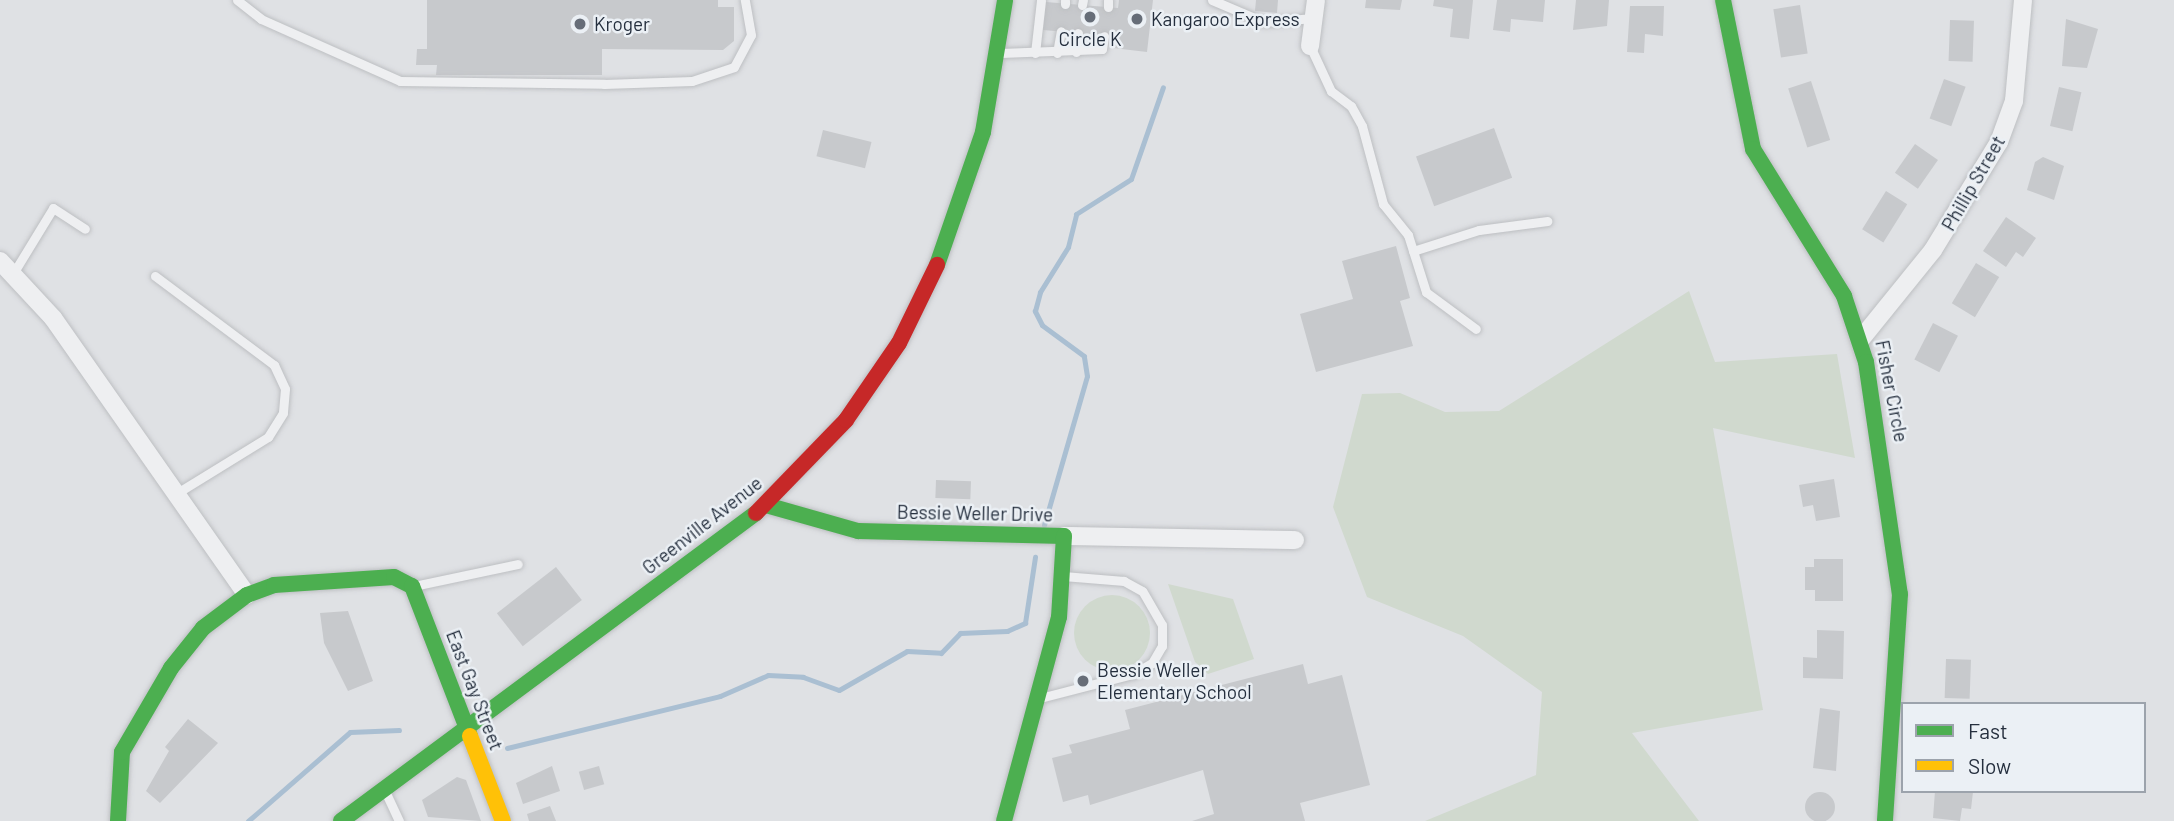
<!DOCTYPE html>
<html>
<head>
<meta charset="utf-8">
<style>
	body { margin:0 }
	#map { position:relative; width:2174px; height:821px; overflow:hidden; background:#dfe1e4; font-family:Barlow,sans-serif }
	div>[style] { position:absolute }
	.green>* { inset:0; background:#d0d9ce }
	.round { border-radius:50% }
	.stream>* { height:5px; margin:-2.5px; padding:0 2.5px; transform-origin:2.5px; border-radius:2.5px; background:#aabfd2 }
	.building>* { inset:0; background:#c7c9cc; transform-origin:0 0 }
	.roads { filter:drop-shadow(0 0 2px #bdbfc2) drop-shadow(0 0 2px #bdbfc2) }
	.lane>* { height:9px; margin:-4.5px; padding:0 4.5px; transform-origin:4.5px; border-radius:4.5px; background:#eeeff1 }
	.street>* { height:18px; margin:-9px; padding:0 9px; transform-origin:9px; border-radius:9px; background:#eeeff1 }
	.fast>* { height:16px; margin:-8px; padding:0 8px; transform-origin:8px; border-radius:8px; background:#4caf50 }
	.slow>* { height:16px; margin:-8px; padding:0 8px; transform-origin:8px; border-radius:8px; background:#ffc107 }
	.jam>* { height:16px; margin:-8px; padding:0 8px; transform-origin:8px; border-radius:8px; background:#c62828 }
	.dots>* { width:19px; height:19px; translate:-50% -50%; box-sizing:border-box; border:4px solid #ebf0f5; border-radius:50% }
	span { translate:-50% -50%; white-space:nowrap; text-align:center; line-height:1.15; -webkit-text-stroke:5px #ebf0f5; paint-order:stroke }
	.poi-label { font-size:19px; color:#252f3e }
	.left { translate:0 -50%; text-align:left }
	.street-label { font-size:19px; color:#252f3e }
	.legend { position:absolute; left:1901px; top:702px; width:245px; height:91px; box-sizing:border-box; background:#ebf0f5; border:2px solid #9ca3ac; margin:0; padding:9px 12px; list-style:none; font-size:21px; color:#252f3e }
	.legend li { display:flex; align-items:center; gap:14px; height:35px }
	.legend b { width:35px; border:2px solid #9ca3ac }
</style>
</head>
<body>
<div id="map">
	<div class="green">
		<div style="clip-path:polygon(1689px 291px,1715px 362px,1837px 354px,1855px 458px,1713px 428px,1763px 710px,1632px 733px,1699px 821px,1425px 821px,1536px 775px,1542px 692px,1463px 636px,1367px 597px,1333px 507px,1362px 394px,1400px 393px,1445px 412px,1499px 411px)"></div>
		<div style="clip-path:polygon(1168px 584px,1233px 599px,1254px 659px,1208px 674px,1195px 662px)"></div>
		<div class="round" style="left:1074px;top:595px;width:76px;height:76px"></div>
	</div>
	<div class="stream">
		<div style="left:1044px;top:525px;width:155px;rotate:-73.9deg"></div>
		<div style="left:1087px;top:376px;width:20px;rotate:-99deg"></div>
		<div style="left:1084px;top:356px;width:52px;rotate:-143.6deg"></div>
		<div style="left:1042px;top:325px;width:16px;rotate:-117deg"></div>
		<div style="left:1035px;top:311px;width:20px;rotate:-75deg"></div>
		<div style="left:1040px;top:292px;width:53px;rotate:-58.1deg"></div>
		<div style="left:1068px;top:247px;width:34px;rotate:-76deg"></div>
		<div style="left:1076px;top:214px;width:65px;rotate:-32.5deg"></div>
		<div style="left:1131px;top:179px;width:97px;rotate:-70.8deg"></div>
		<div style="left:507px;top:748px;width:219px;rotate:-13.7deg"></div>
		<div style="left:720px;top:696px;width:52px;rotate:-23.6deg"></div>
		<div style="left:768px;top:675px;width:35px;rotate:3deg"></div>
		<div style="left:803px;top:677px;width:38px;rotate:20deg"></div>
		<div style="left:839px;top:690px;width:78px;rotate:-29.8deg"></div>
		<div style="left:907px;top:651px;width:34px;rotate:3deg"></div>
		<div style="left:941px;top:653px;width:28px;rotate:-46deg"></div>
		<div style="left:960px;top:633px;width:47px;rotate:-2.4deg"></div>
		<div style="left:1007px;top:631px;width:20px;rotate:-24deg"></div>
		<div style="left:1025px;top:623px;width:67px;rotate:-81.4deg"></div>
		<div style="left:248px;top:821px;width:135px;rotate:-41.1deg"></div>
		<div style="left:350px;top:732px;width:49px;rotate:-2.3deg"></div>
	</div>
	<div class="building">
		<div style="clip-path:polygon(427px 0,718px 0,718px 7px,734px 7px,734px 41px,723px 50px,602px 49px,602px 75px,436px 75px,437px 65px,416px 65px,417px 49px,427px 49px)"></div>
		<div style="clip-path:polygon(1119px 0,1153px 0,1147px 52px,1113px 48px,1114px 36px,1043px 30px,1046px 2px,1118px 8px)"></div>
		<div style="clip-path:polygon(1256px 0,1278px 0,1277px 13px,1255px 11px)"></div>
		<div style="clip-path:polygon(1366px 0,1402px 0,1400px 10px,1365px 8px)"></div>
		<div style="clip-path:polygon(1434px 0,1473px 0,1469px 39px,1450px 37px,1453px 9px,1433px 6px)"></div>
		<div style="clip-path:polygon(1497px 0,1545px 0,1543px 22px,1511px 19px,1510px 32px,1493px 30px)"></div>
		<div style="clip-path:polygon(1576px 0,1609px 0,1607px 26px,1573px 30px)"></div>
		<div style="left:1800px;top:5px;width:49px;height:27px;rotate:81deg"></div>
		<div style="clip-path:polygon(1630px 6px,1664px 6px,1663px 36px,1645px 34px,1644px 53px,1627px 52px)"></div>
		<div style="clip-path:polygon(2066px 19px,2098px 29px,2087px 68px,2062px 66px)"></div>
		<div style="left:1950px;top:20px;width:24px;height:41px;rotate:2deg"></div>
		<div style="left:1944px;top:79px;width:23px;height:42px;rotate:20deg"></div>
		<div style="left:1811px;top:81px;width:62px;height:24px;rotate:72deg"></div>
		<div style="left:2059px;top:87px;width:23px;height:40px;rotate:13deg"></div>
		<div style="left:1494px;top:128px;width:53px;height:83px;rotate:70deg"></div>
		<div style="left:823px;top:130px;width:50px;height:27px;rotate:14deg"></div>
		<div style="left:1915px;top:144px;width:28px;height:35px;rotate:35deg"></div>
		<div style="clip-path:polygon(2043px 157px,2064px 166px,2054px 200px,2027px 190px,2035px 162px)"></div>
		<div style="left:1886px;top:191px;width:25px;height:45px;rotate:32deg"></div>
		<div style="clip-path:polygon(2006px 217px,2036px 238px,2023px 257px,2016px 252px,2006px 267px,1983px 251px)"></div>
		<div style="clip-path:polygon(1396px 246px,1410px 298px,1400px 301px,1413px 346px,1316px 372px,1300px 314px,1353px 299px,1342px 261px)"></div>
		<div style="left:1976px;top:263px;width:27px;height:47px;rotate:31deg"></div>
		<div style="left:1933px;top:323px;width:28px;height:41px;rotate:27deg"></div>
		<div style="clip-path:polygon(1834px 479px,1840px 517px,1816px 521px,1813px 505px,1803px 507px,1799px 485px)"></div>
		<div style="left:936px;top:480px;width:35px;height:18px;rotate:2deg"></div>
		<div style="clip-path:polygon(1814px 559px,1843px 559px,1843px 601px,1815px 601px,1815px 590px,1805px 590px,1805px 567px,1814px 567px)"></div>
		<div style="left:556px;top:567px;width:42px;height:75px;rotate:52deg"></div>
		<div style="clip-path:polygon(348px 611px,373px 681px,348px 691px,324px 643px,320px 613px)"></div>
		<div style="clip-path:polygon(1817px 630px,1844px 631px,1843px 679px,1803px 678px,1803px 657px,1817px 658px)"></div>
		<div style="left:1946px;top:659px;width:25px;height:39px;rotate:2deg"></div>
		<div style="clip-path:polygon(1303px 664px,1308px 684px,1342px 675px,1370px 785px,1300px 803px,1305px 821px,1192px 821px,1214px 814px,1203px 770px,1090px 805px,1088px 795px,1063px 802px,1052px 758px,1072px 753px,1069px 745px,1130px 729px,1125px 710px)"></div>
		<div style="clip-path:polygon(1820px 708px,1840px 711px,1836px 771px,1813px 768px)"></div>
		<div style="clip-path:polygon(188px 719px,218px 743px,160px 803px,146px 791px,169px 751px,165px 747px)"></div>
		<div style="clip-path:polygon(552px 766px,560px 791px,523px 804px,516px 783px)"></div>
		<div style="left:599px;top:766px;width:19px;height:21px;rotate:74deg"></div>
		<div style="clip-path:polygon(457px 777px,466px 780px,481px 821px,428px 817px,422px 800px)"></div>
		<div style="clip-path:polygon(1935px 791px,1973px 792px,1971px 809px,1962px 808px,1960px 821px,1933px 818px)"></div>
		<div class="round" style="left:1805px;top:792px;width:30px;height:30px"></div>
		<div style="clip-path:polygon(550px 806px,556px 821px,529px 821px,527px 814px)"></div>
	</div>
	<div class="roads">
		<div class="lane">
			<div style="left:237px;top:0;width:31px;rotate:38deg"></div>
			<div style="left:261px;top:19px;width:152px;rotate:24deg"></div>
			<div style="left:400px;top:81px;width:204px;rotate:0.8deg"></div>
			<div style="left:604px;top:84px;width:88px;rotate:-2deg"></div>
			<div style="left:692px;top:81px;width:44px;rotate:-18.4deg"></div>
			<div style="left:734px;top:67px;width:36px;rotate:-62deg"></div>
			<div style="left:751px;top:35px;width:36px;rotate:-100deg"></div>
			<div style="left:1212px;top:0;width:56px;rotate:22.9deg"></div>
			<div style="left:1264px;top:22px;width:50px;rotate:-4.6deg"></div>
			<div style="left:1065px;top:4px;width:4px;rotate:-90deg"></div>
			<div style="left:1082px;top:5px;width:5px;rotate:-79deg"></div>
			<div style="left:1108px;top:7px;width:7px;rotate:-90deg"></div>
			<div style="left:1310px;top:46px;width:50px;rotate:65deg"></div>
			<div style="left:1331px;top:91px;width:25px;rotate:37deg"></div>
			<div style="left:1351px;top:106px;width:23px;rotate:61deg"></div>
			<div style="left:1362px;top:126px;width:81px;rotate:74.9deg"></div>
			<div style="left:1383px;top:204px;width:40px;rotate:51deg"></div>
			<div style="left:1408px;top:235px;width:60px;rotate:72.5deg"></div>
			<div style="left:1426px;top:292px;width:62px;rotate:36.5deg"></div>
			<div style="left:1076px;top:52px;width:19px;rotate:-84deg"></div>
			<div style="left:1001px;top:53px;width:101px;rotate:-2.3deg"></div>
			<div style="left:1102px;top:49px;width:13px;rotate:-81deg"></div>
			<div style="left:1035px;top:53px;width:53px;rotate:-83.5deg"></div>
			<div style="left:1057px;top:53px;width:22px;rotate:-80deg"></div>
			<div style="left:1413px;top:251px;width:69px;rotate:-17.7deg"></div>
			<div style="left:1479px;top:230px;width:69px;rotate:-7.5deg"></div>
			<div style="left:14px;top:272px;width:75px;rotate:-58.6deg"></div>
			<div style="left:53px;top:208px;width:38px;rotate:33deg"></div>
			<div style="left:155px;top:276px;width:149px;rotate:36.8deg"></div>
			<div style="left:274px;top:365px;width:26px;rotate:65deg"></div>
			<div style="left:285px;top:389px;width:24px;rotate:95deg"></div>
			<div style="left:283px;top:413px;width:28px;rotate:122deg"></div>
			<div style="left:268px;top:437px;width:107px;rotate:148.4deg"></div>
			<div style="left:414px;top:586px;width:106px;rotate:-11.9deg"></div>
			<div style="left:1040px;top:698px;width:96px;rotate:-14.5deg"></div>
			<div style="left:1133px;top:674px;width:22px;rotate:-30deg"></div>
			<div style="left:1152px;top:663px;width:20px;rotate:-60deg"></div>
			<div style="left:1162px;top:646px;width:21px;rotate:-90deg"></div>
			<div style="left:1162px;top:625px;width:39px;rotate:-120deg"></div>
			<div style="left:1142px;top:591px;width:21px;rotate:-151deg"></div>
			<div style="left:1124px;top:581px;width:61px;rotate:-175.3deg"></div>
			<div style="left:385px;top:791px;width:33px;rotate:65deg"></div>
		</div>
		<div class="street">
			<div style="left:1310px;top:46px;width:46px;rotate:-82.6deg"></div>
			<div style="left:0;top:261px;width:78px;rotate:47.1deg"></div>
			<div style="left:53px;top:318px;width:338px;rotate:55deg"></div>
			<div style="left:1861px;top:339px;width:114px;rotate:-51deg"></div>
			<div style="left:1933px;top:250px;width:127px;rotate:-58.6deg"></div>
			<div style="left:1999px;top:142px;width:44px;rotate:-69.9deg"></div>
			<div style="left:2014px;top:101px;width:101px;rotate:-84.9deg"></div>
			<div style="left:1064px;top:536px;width:231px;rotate:1deg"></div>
		</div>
		<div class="fast">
			<div style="left:1723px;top:0;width:152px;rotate:78.6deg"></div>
			<div style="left:1753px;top:149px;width:173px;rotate:58.2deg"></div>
			<div style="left:1844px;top:296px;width:70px;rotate:71.6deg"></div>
			<div style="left:1866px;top:362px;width:234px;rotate:81.7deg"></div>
			<div style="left:1900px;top:594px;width:227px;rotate:93.8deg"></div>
			<div style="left:937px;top:265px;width:141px;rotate:-70.9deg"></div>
			<div style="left:983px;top:132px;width:134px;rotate:-80.5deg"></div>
			<div style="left:766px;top:505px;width:96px;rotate:15.8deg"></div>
			<div style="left:858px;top:531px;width:206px;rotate:1.4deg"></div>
			<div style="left:1064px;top:536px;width:81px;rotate:93.5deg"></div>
			<div style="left:1059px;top:617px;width:211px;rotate:105.1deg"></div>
			<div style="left:118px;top:821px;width:69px;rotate:-86.7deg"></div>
			<div style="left:122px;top:752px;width:97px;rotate:-59.7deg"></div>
			<div style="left:171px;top:668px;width:51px;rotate:-51.3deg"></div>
			<div style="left:203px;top:628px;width:55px;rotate:-36.9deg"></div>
			<div style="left:247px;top:595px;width:29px;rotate:-20deg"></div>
			<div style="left:274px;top:585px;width:120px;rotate:-3.8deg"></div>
			<div style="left:394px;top:577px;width:20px;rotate:27deg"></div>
			<div style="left:412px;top:586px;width:161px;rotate:68.9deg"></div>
			<div style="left:341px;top:821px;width:517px;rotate:-36.58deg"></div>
		</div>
		<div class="slow">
			<div style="left:470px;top:736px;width:91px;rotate:68.8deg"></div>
		</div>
		<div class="jam">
			<div style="left:756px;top:513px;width:129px;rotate:-45.9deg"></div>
			<div style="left:846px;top:420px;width:93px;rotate:-55.5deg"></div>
			<div style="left:899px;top:343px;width:87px;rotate:-64deg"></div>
		</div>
	</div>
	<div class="dots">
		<div style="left:1090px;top:17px;background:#666d78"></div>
		<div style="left:1137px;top:19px;background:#666d78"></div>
		<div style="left:580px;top:24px;background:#666d78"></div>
		<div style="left:1083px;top:681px;background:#666d78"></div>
	</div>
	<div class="poi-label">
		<span class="left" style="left:1151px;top:19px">Kangaroo Express</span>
		<span class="left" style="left:594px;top:24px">Kroger</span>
		<span style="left:1090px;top:39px">Circle K</span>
		<span class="left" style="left:1097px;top:681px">Bessie Weller<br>Elementary School</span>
	</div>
	<div class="street-label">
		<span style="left:1973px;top:183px;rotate:-60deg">Phillip Street</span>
		<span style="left:1892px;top:391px;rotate:79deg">Fisher Circle</span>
		<span style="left:975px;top:513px;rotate:1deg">Bessie Weller Drive</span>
		<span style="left:702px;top:525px;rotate:-38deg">Greenville Avenue</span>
		<span style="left:475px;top:690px;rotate:69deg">East Gay Street</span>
	</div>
	<ul class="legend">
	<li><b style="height:9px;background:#4caf50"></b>Fast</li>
	<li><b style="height:9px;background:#ffc107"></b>Slow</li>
	</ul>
</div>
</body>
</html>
